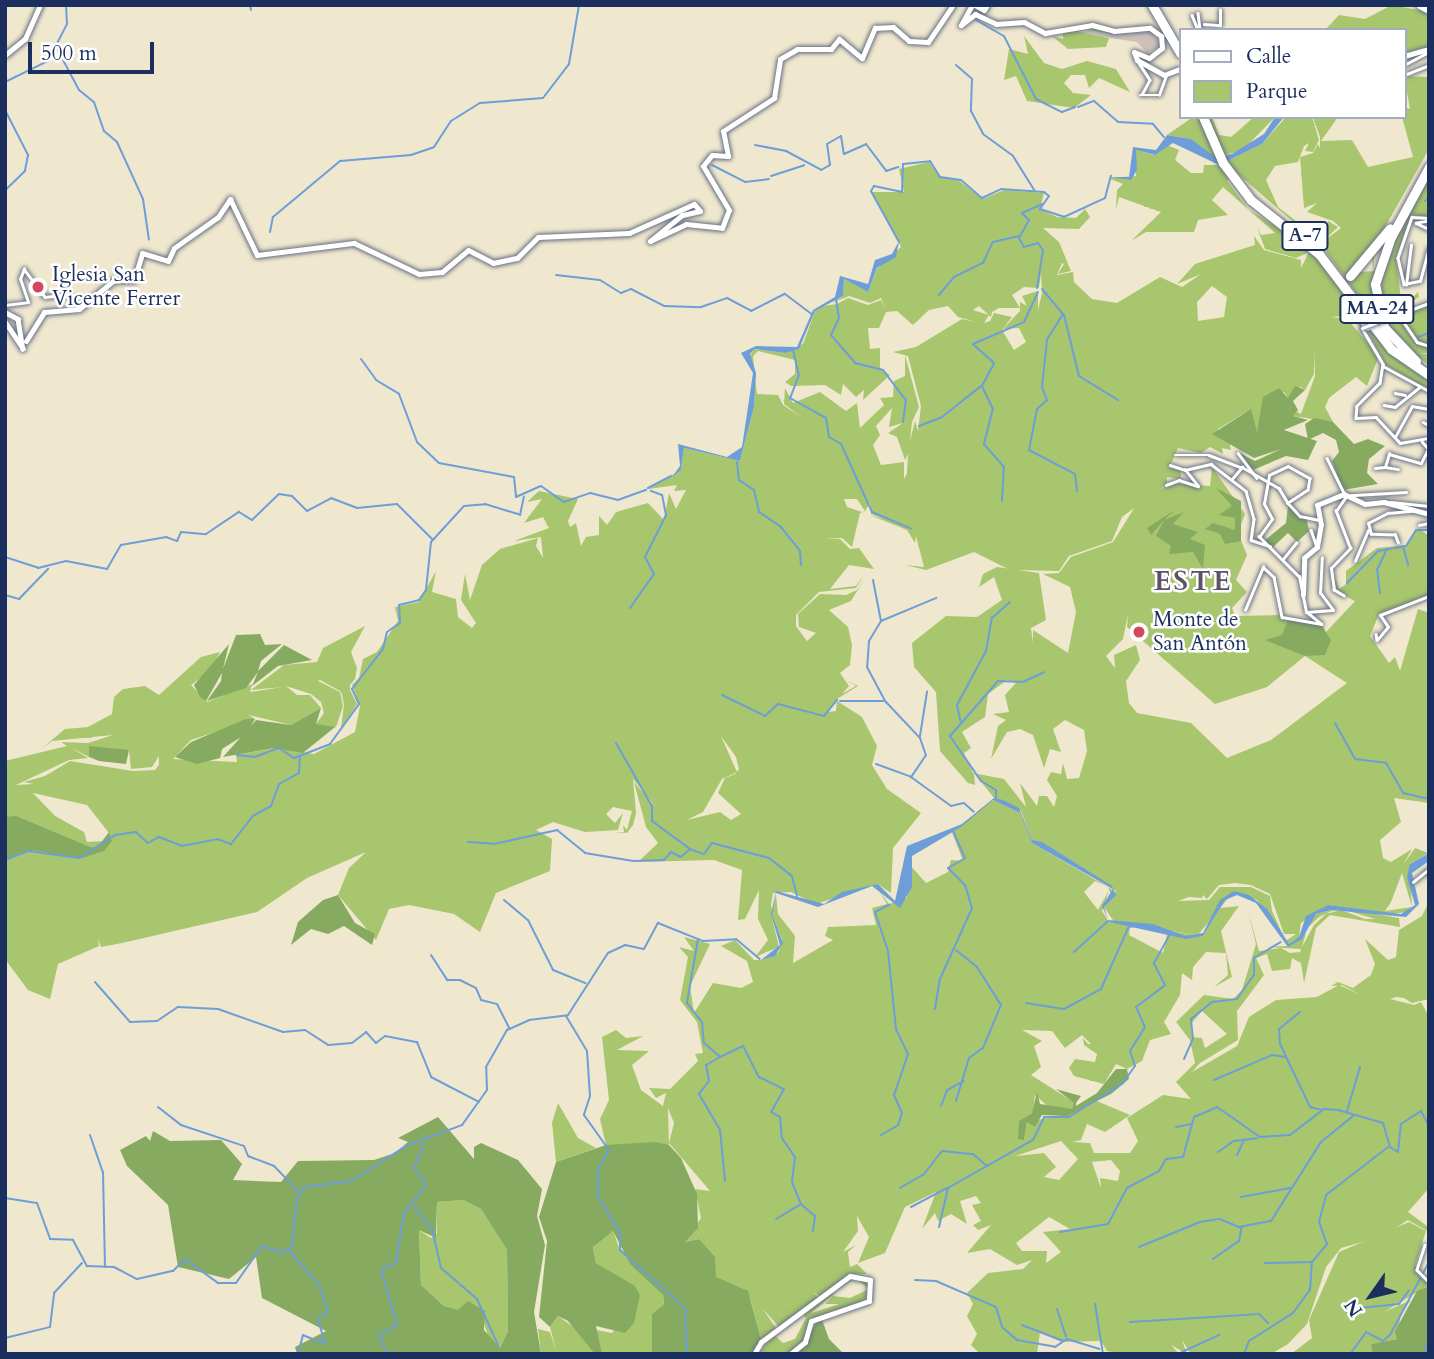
<!DOCTYPE html>
<html>
<head>
<meta charset="utf-8">
<style>
	body { margin:0 }
	#map { position:relative; width:1434px; height:1359px; overflow:hidden; background:#f0e8ce; font-family:Cardo,serif }
	div>[style] { position:absolute }
	.industrial>* { inset:0; background:#cec1ba }
	.green>* { inset:0; background:#a8c66d }
	.forest>* { inset:0; background:#86ab60 }
	.water>* { inset:0; background:#6d9ed8 }
	.stream>* { height:2px; margin:-1px; padding:0 1px; transform-origin:1px; border-radius:1px; background:#6d9ed8 }
	.roads { filter:drop-shadow(0 0 2px #667085) drop-shadow(0 0 2px #667085) }
	.pedestrian>* { height:2.5px; margin:-1.25px; padding:0 1.25px; transform-origin:1.25px; border-radius:1.25px; background:#fff }
	.minor>* { height:2.5px; margin:-1.25px; padding:0 1.25px; transform-origin:1.25px; border-radius:1.25px; background:#fff }
	.tertiary>* { height:4.5px; margin:-2.25px; padding:0 2.25px; transform-origin:2.25px; border-radius:2.25px; background:#fff }
	.secondary>* { height:5px; margin:-2.5px; padding:0 2.5px; transform-origin:2.5px; border-radius:2.5px; background:#fff }
	.trunk>* { height:8px; margin:-4px; padding:0 4px; transform-origin:4px; border-radius:4px; background:#fff }
	.motorway>* { height:9px; margin:-4.5px; padding:0 4.5px; transform-origin:4.5px; border-radius:4.5px; background:#fff }
	.bridges { filter:drop-shadow(0 0 2px #667085) drop-shadow(0 0 2px #667085) }
	.minor-bridge>* { height:2.5px; margin:-1.25px; padding:0 1.25px; transform-origin:1.25px; border-radius:1.25px; background:#fff }
	.dots>* { width:19px; height:19px; translate:-50% -50%; box-sizing:border-box; border:4px solid #fff; border-radius:50% }
	span { translate:-50% -50%; white-space:nowrap; text-align:center; line-height:1.15; -webkit-text-stroke:5px #fff; paint-order:stroke }
	.shield-label span { padding:2px 5px; background:#fff; border:2px solid; border-radius:5px; -webkit-text-stroke-width:0 }
	.shield-label { font-size:19px; color:#1b2f5e; font-weight:700 }
	.poi-label { font-size:21px; color:#1b2f5e }
	.left { translate:0 -50%; text-align:left }
	.district-label { font-size:28px; color:#5a5369; font-weight:700; letter-spacing:2px }
	.frame { position:absolute; inset:0; border:7px solid #1b2f5e; pointer-events:none }
	.legend { position:absolute; left:1179px; top:28px; width:228px; height:91px; box-sizing:border-box; background:#fff; border:2px solid #a4acbf; margin:0; padding:9px 12px; list-style:none; font-size:21px; color:#1b2f5e }
	.legend li { display:flex; align-items:center; gap:14px; height:35px }
	.legend b { width:35px; border:2px solid #a4acbf }
	.north { position:absolute; left:1336px; top:1261px; width:70px; height:70px; -webkit-text-stroke:5px #fff; paint-order:stroke; rotate:236deg; font-size:19px; font-weight:700; line-height:28px; text-align:center; color:#1b2f5e }
	.north::after { content:''; display:block; margin:auto; width:24px; height:32px; background:#1b2f5e; clip-path:polygon(50% 0,100% 100%,50% 72%,0 100%) }
	.scale { position:absolute; left:28px; top:42px; width:126px; height:32px; box-sizing:border-box; border:4px solid #1b2f5e; border-top:0; padding-left:9px; font-size:21px; line-height:24px; white-space:nowrap; color:#1b2f5e; -webkit-text-stroke:5px #fff; paint-order:stroke }
</style>
</head>
<body>
<div id="map">
	<div class="industrial">
		<div style="clip-path:polygon(1105px 28px,1113px 34px,1150px 30px,1161px 45px,1147px 53px,1137px 42px,1078px 33px)"></div>
	</div>
	<div class="green">
		<div style="clip-path:polygon(1392px 5px,1429px 12px,1429px 47px,1404px 55px,1404px 30px,1325px 30px,1339px 15px,1365px 19px)"></div>
		<div style="clip-path:polygon(1088px 26px,1105px 27px,1112px 32px,1134px 31px,1113px 34px,1082px 29px,1079px 32px,1109px 38px,1106px 47px,1068px 49px,1052px 36px,1063px 39px,1063px 31px)"></div>
		<div style="clip-path:polygon(1024px 36px,1044px 63px,1062px 69px,1087px 61px,1116px 69px,1130px 92px,1099px 78px,1089px 88px,1085px 75px,1071px 75px,1064px 83px,1073px 93px,1091px 95px,1074px 108px,1027px 101px,1016px 76px,1004px 80px,1009px 49px,1028px 54px)"></div>
		<div style="clip-path:polygon(evenodd,1404px 76px,1429px 77px,1429px 149px,1376px 243px,1373px 270px,1372px 258px,1359px 272px,1375px 271px,1374px 301px,1383px 329px,1324px 249px,1237px 173px,1227px 181px,1248px 209px,1304px 244px,1332px 271px,1364px 327px,1344px 316px,1331px 317px,1347px 319px,1379px 356px,1367px 386px,1356px 377px,1329px 398px,1325px 407px,1333px 422px,1293px 416px,1294px 410px,1301px 414px,1315px 376px,1315px 349px,1314px 374px,1305px 390px,1300px 387px,1288px 398px,1284px 392px,1266px 396px,1257px 432px,1246px 412px,1218px 429px,1217px 436px,1229px 439px,1231px 450px,1222px 448px,1223px 454px,1210px 447px,1201px 453px,1178px 448px,1171px 464px,1181px 469px,1181px 479px,1167px 477px,1167px 484px,1122px 517px,1112px 541px,1069px 556px,1059px 571px,1010px 570px,974px 552px,926px 570px,905px 565px,924px 567px,916px 536px,915px 543px,907px 530px,870px 515px,885px 519px,871px 514px,870px 503px,865px 511px,857px 499px,844px 499px,847px 507px,862px 512px,869px 510px,860px 513px,852px 547px,842px 538px,824px 539px,840px 539px,850px 549px,859px 548px,874px 569px,849px 565px,830px 589px,856px 586px,864px 575px,856px 588px,819px 592px,796px 615px,796px 626px,807px 641px,816px 633px,799px 627px,798px 614px,820px 594px,846px 595px,857px 590px,865px 578px,851px 601px,829px 610px,848px 627px,852px 645px,850px 665px,840px 673px,849px 686px,842px 694px,856px 686px,846px 680px,858px 686px,837px 699px,827px 712px,836px 711px,837px 701px,862px 717px,877px 746px,872px 765px,887px 789px,921px 813px,893px 848px,891px 893px,878px 884px,816px 904px,791px 892px,773px 893px,771px 905px,772px 911px,776px 895px,778px 914px,795px 936px,793px 963px,833px 940px,825px 936px,828px 927px,876px 925px,872px 908px,887px 904px,879px 891px,889px 904px,907px 898px,910px 865px,926px 883px,948px 872px,951px 860px,963px 861px,952px 832px,993px 800px,1020px 813px,1032px 843px,1113px 890px,1112px 897px,1108px 887px,1095px 881px,1084px 892px,1098px 910px,1109px 890px,1102px 911px,1109px 922px,1203px 936px,1220px 908px,1239px 906px,1221px 931px,1232px 977px,1214px 987px,1228px 975px,1226px 953px,1206px 952px,1193px 967px,1192px 980px,1182px 973px,1180px 995px,1164px 1022px,1171px 1034px,1150px 1040px,1142px 1061px,1127px 1069px,1116px 1064px,1104px 1084px,1074px 1076px,1069px 1068px,1075px 1059px,1095px 1062px,1097px 1054px,1084px 1045px,1083px 1038px,1088px 1044px,1091px 1044px,1082px 1035px,1065px 1048px,1052px 1031px,1022px 1030px,1042px 1041px,1034px 1046px,1041px 1067px,1031px 1075px,1075px 1103px,1072px 1109px,1052px 1110px,1035px 1095px,1033px 1112px,1023px 1119px,1024px 1140px,1027px 1122px,1073px 1113px,1092px 1099px,1130px 1115px,1105px 1132px,1087px 1124px,1081px 1140px,1072px 1142px,1090px 1143px,1094px 1153px,1130px 1153px,1138px 1141px,1127px 1118px,1163px 1095px,1191px 1099px,1176px 1082px,1195px 1063px,1190px 1040px,1176px 1022px,1204px 995px,1233px 999px,1242px 990px,1256px 944px,1248px 911px,1259px 951px,1281px 948px,1290px 953px,1300px 952px,1301px 949px,1267px 947px,1288px 946px,1306px 933px,1302px 947px,1314px 925px,1326px 914px,1341px 910px,1365px 919px,1375px 919px,1342px 909px,1332px 911px,1319px 917px,1303px 932px,1316px 914px,1331px 910px,1342px 908px,1399px 918px,1400px 927px,1330px 915px,1316px 928px,1304px 983px,1301px 963px,1292px 958px,1290px 969px,1272px 971px,1267px 954px,1256px 958px,1264px 975px,1237px 1011px,1238px 1040px,1200px 1063px,1192px 1072px,1237px 1046px,1249px 1017px,1276px 1000px,1317px 997px,1339px 985px,1361px 995px,1342px 985px,1331px 986px,1338px 982px,1353px 988px,1371px 975px,1375px 964px,1365px 939px,1388px 960px,1396px 957px,1399px 930px,1422px 916px,1429px 902px,1429px 999px,1412px 1003px,1404px 998px,1396px 997px,1390px 999px,1414px 1005px,1421px 1002px,1429px 1017px,1429px 1188px,1408px 1212px,1427px 1226px,1429px 1232px,1408px 1220px,1383px 1236px,1341px 1248px,1326px 1267px,1307px 1324px,1288px 1344px,1271px 1354px,1191px 1354px,1182px 1340px,1187px 1354px,1171px 1345px,1179px 1354px,1123px 1354px,1107px 1351px,1101px 1341px,1062px 1342px,1040px 1332px,1037px 1354px,980px 1354px,971px 1345px,977px 1334px,967px 1316px,973px 1304px,967px 1293px,988px 1273px,1023px 1269px,1032px 1260px,1017px 1265px,990px 1249px,967px 1253px,991px 1225px,978px 1230px,973px 1225px,981px 1221px,972px 1205px,981px 1203px,976px 1196px,960px 1201px,967px 1224px,951px 1214px,938px 1221px,935px 1213px,922px 1229px,936px 1192px,905px 1207px,885px 1253px,858px 1263px,869px 1237px,857px 1216px,858px 1231px,843px 1252px,856px 1245px,848px 1252px,850px 1267px,857px 1264px,867px 1274px,850px 1274px,821px 1297px,813px 1292px,819px 1298px,779px 1327px,762px 1308px,776px 1328px,761px 1339px,750px 1298px,716px 1277px,698px 1239px,685px 1242px,701px 1218px,695px 1189px,710px 1191px,669px 1143px,674px 1123px,668px 1108px,669px 1145px,606px 1145px,600px 1119px,609px 1100px,602px 1037px,616px 1030px,626px 1038px,643px 1036px,617px 1050px,649px 1051px,632px 1065px,641px 1090px,663px 1106px,666px 1093px,656px 1098px,649px 1088px,670px 1089px,698px 1061px,695px 1054px,703px 1053px,697px 1022px,680px 1000px,688px 957px,679px 947px,694px 951px,684px 937px,710px 944px,690px 986px,694px 1013px,713px 983px,741px 988px,753px 982px,747px 961px,721px 946px,735px 940px,754px 960px,761px 960px,778px 953px,782px 944px,782px 939px,772px 918px,779px 947px,755px 957px,768px 940px,758px 919px,759px 890px,745px 919px,738px 920px,742px 870px,714px 860px,638px 862px,658px 843px,646px 827px,634px 782px,660px 812px,633px 779px,636px 813px,633px 825px,627px 833px,614px 832px,624px 832px,623px 825px,627px 830px,632px 811px,613px 807px,606px 814px,615px 823px,623px 813px,618px 830px,585px 832px,553px 822px,536px 830px,552px 839px,550px 871px,496px 893px,480px 932px,454px 914px,409px 905px,389px 909px,376px 940px,338px 895px,349px 868px,366px 852px,307px 878px,257px 912px,122px 943px,101px 947px,98px 939px,99px 946px,58px 964px,50px 999px,28px 990px,5px 959px,5px 761px,67px 746px,61px 742px,88px 743px,113px 735px,52px 741px,41px 749px,65px 729px,88px 727px,112px 714px,114px 697px,123px 689px,145px 686px,159px 695px,201px 657px,220px 652px,210px 671px,191px 685px,207px 702px,252px 684px,250px 692px,283px 687px,251px 690px,284px 665px,317px 662px,323px 648px,365px 626px,351px 652px,357px 668px,355px 679px,350px 685px,350px 690px,357px 704px,341px 729px,344px 705px,342px 694px,340px 691px,320px 680px,318px 681px,340px 692px,343px 706px,336px 727px,320px 730px,316px 724px,324px 713px,321px 702px,311px 694px,286px 686px,297px 695px,310px 695px,321px 708px,291px 725px,249px 715px,255px 719px,191px 740px,173px 759px,237px 762px,236px 755px,274px 748px,314px 754px,355px 732px,360px 706px,352px 685px,359px 678px,363px 659px,377px 652px,398px 621px,395px 607px,419px 602px,436px 571px,432px 592px,456px 599px,458px 617px,472px 628px,476px 623px,461px 600px,465px 574px,470px 600px,482px 565px,500px 549px,538px 538px,536px 546px,543px 558px,541px 537px,514px 541px,549px 528px,543px 517px,524px 523px,542px 499px,527px 502px,539px 491px,578px 499px,568px 521px,570px 527px,576px 523px,581px 546px,586px 537px,599px 535px,599px 516px,607px 525px,616px 512px,648px 503px,664px 520px,669px 493px,676px 509px,686px 490px,674px 491px,677px 485px,648px 489px,681px 470px,684px 448px,740px 461px,754px 407px,756px 373px,748px 358px,755px 349px,785px 353px,803px 344px,815px 311px,823px 306px,837px 304px,848px 298px,868px 305px,881px 300px,886px 311px,881px 298px,870px 303px,849px 296px,832px 303px,843px 296px,844px 279px,868px 292px,877px 269px,901px 247px,872px 192px,904px 192px,899px 169px,929px 162px,940px 177px,958px 180px,983px 199px,1004px 190px,1044px 193px,1040px 209px,1057px 217px,1076px 218px,1085px 209px,1090px 217px,1079px 229px,1043px 228px,1059px 242px,1071px 271px,1058px 274px,1064px 264px,1062px 263px,1057px 275px,1073px 272px,1074px 282px,1092px 299px,1117px 303px,1160px 277px,1182px 287px,1201px 274px,1177px 284px,1195px 264px,1255px 245px,1254px 236px,1264px 250px,1301px 260px,1301px 268px,1309px 252px,1296px 258px,1265px 249px,1257px 227px,1261px 235px,1275px 233px,1223px 187px,1212px 200px,1228px 215px,1198px 220px,1194px 232px,1146px 232px,1131px 241px,1161px 212px,1119px 197px,1116px 209px,1117px 190px,1123px 184px,1108px 178px,1136px 176px,1136px 150px,1153px 155px,1167px 145px,1179px 150px,1175px 160px,1191px 173px,1203px 173px,1204px 165px,1219px 165px,1262px 144px,1286px 117px,1312px 117px,1319px 140px,1313px 152px,1305px 151px,1309px 143px,1304px 146px,1298px 162px,1275px 166px,1266px 180px,1278px 207px,1301px 225px,1327px 230px,1328px 221px,1338px 227px,1321px 243px,1341px 228px,1333px 221px,1307px 212px,1317px 203px,1304px 208px,1300px 157px,1313px 153px,1318px 144px,1320px 148px,1320px 137px,1313px 117px,1338px 117px,1321px 141px,1352px 140px,1368px 167px,1413px 157px,1402px 117px,1404px 107px,1410px 109px,1404px 76px,1041px 273px,1042px 293px,1038px 310px,1038px 291px,1022px 296px,1027px 306px,1020px 302px,1020px 311px,1003px 329px,1019px 328px,1026px 342px,1014px 350px,1002px 330px,1012px 317px,994px 313px,990px 321px,984px 323px,989px 315px,973px 310px,979px 306px,991px 317px,992px 312px,999px 308px,1020px 308px,1012px 295px,1024px 287px,1039px 288px,1041px 273px,1404px 76px,1212px 286px,1227px 297px,1224px 317px,1198px 321px,1197px 302px,1212px 286px,1404px 76px,948px 306px,958px 317px,977px 322px,962px 319px,916px 347px,893px 352px,908px 356px,921px 406px,918px 431px,915px 421px,910px 441px,912px 422px,919px 407px,905px 355px,905px 376px,894px 381px,893px 397px,880px 398px,884px 405px,860px 428px,857px 403px,846px 411px,820px 392px,793px 403px,785px 388px,784px 404px,801px 417px,783px 405px,778px 395px,757px 394px,753px 356px,758px 351px,795px 360px,795px 374px,785px 382px,791px 386px,825px 385px,841px 395px,843px 384px,856px 397px,864px 390px,863px 400px,890px 375px,880px 368px,880px 348px,870px 349px,868px 328px,879px 328px,886px 312px,897px 311px,913px 325px,929px 310px,948px 306px,1404px 76px,892px 408px,889px 427px,903px 423px,888px 433px,897px 437px,905px 460px,908px 454px,907px 473px,904px 479px,904px 462px,881px 465px,873px 445px,880px 435px,876px 426px,892px 408px,1404px 76px,721px 736px,736px 757px,739px 769px,735px 774px,725px 778px,718px 793px,741px 814px,731px 820px,720px 812px,687px 820px,703px 812px,722px 779px,737px 772px,721px 736px,1404px 76px,70px 747px,89px 757px,89px 747px,129px 750px,131px 769px,152px 767px,159px 756px,159px 765px,155px 770px,133px 771px,70px 761px,45px 776px,24px 782px,34px 784px,16px 785px,69px 760px,88px 758px,70px 747px,1404px 76px,33px 793px,87px 805px,109px 833px,105px 841px,87px 842px,84px 832px,55px 816px,33px 793px,1404px 76px,1139px 927px,1167px 934px,1163px 953px,1129px 935px,1130px 928px,1139px 927px,1404px 76px,1202px 1011px,1227px 1034px,1205px 1048px,1202px 1038px,1192px 1037px,1191px 1024px,1202px 1011px,1404px 76px,1061px 1141px,1078px 1159px,1059px 1180px,1044px 1177px,1056px 1167px,1044px 1153px,1015px 1156px,1061px 1141px,1404px 76px,1111px 1160px,1120px 1171px,1118px 1181px,1100px 1178px,1101px 1188px,1092px 1162px,1111px 1160px,1404px 76px,1049px 1217px,1070px 1229px,1043px 1232px,1061px 1252px,1046px 1263px,1047px 1251px,1022px 1251px,1016px 1243px,1049px 1217px)"></div>
		<div style="clip-path:polygon(1193px 117px,1212px 117px,1219px 135px,1231px 137px,1254px 117px,1275px 117px,1242px 151px,1214px 157px,1191px 139px,1167px 135px)"></div>
		<div style="clip-path:polygon(1429px 178px,1429px 217px,1411px 215px,1396px 259px,1401px 300px,1407px 303px,1418px 292px,1419px 297px,1408px 304px,1412px 308px,1384px 319px,1398px 316px,1418px 345px,1428px 347px,1429px 353px,1418px 354px,1429px 354px,1429px 366px,1384px 325px,1381px 277px,1387px 251px)"></div>
		<div style="clip-path:polygon(1429px 304px,1429px 344px,1419px 342px,1401px 316px)"></div>
		<div style="clip-path:polygon(1366px 328px,1429px 378px,1429px 390px,1386px 365px)"></div>
		<div style="clip-path:polygon(evenodd,1212px 467px,1245px 514px,1238px 533px,1247px 555px,1236px 580px,1247px 592px,1232px 608px,1235px 616px,1279px 615px,1322px 625px,1326px 632px,1355px 601px,1335px 591px,1333px 572px,1339px 589px,1346px 584px,1346px 571px,1377px 548px,1406px 545px,1418px 528px,1429px 536px,1429px 596px,1379px 614px,1370px 636px,1389px 663px,1395px 657px,1400px 671px,1418px 609px,1429px 613px,1429px 803px,1394px 798px,1401px 822px,1380px 840px,1383px 858px,1391px 862px,1412px 849px,1403px 865px,1415px 848px,1428px 853px,1410px 864px,1412px 911px,1392px 914px,1328px 905px,1301px 923px,1299px 937px,1289px 944px,1282px 938px,1287px 940px,1296px 934px,1284px 934px,1270px 894px,1251px 885px,1235px 883px,1219px 885px,1207px 899px,1203px 895px,1202px 898px,1189px 897px,1178px 901px,1209px 900px,1220px 887px,1251px 887px,1270px 896px,1272px 911px,1283px 935px,1289px 937px,1280px 934px,1257px 900px,1234px 891px,1198px 935px,1115px 923px,1104px 907px,1116px 891px,1032px 840px,1021px 811px,994px 798px,974px 773px,975px 785px,968px 783px,940px 751px,936px 692px,914px 667px,912px 643px,946px 616px,977px 617px,1002px 600px,994px 577px,979px 587px,983px 574px,997px 567px,1039px 573px,1046px 620px,1031px 628px,1033px 643px,1033px 630px,1068px 653px,1076px 612px,1070px 587px,1043px 574px,1059px 573px,1071px 557px,1113px 542px,1138px 502px,1171px 483px,1210px 486px,1212px 467px,1128px 614px,1127px 627px,1215px 704px,1267px 687px,1305px 656px,1347px 683px,1271px 740px,1227px 758px,1191px 723px,1137px 713px,1129px 703px,1126px 681px,1140px 660px,1136px 645px,1114px 655px,1115px 668px,1106px 656px,1123px 639px,1128px 614px,1212px 467px,1007px 680px,1016px 683px,1005px 695px,1009px 712px,993px 714px,1006px 720px,998px 726px,991px 759px,1007px 732px,1020px 729px,1033px 735px,1044px 768px,1050px 749px,1061px 752px,1053px 729px,1065px 720px,1084px 730px,1087px 751px,1079px 778px,1067px 779px,1063px 763px,1061px 774px,1051px 772px,1047px 780px,1057px 796px,1054px 807px,1047px 796px,1039px 796px,1037px 806px,1020px 783px,1026px 807px,1004px 779px,973px 773px,964px 753px,971px 748px,962px 732px,985px 717px,988px 694px,1007px 680px,1212px 467px,1402px 873px,1412px 907px,1385px 911px,1391px 902px,1402px 873px)"></div>
		<div style="clip-path:polygon(558px 1103px,578px 1138px,596px 1148px,556px 1162px,552px 1123px)"></div>
		<div style="clip-path:polygon(463px 1200px,481px 1209px,507px 1250px,508px 1331px,500px 1348px,491px 1345px,483px 1320px,444px 1306px,421px 1285px,419px 1230px,431px 1238px,437px 1234px,437px 1202px)"></div>
		<div style="clip-path:polygon(1409px 1222px,1426px 1231px,1415px 1265px,1429px 1285px,1384px 1312px,1411px 1300px,1401px 1313px,1397px 1339px,1371px 1344px,1372px 1354px,1291px 1354px,1312px 1338px,1309px 1320px,1339px 1252px)"></div>
		<div style="clip-path:polygon(613px 1231px,620px 1250px,663px 1295px,664px 1304px,652px 1314px,652px 1354px,602px 1354px,592px 1329px,612px 1333px,640px 1295px,596px 1263px,593px 1246px)"></div>
		<div style="clip-path:polygon(862px 1275px,869px 1280px,872px 1289px,860px 1305px,812px 1319px,803px 1343px,788px 1354px,759px 1354px,773px 1334px,783px 1343px,795px 1339px,806px 1318px,801px 1313px,820px 1300px,837px 1292px,811px 1313px,839px 1304px,825px 1304px,833px 1296px,850px 1298px,869px 1289px,855px 1278px,838px 1290px,851px 1277px)"></div>
		<div style="clip-path:polygon(558px 1316px,585px 1335px,595px 1354px,541px 1354px,538px 1329px,550px 1332px,556px 1350px,550px 1327px)"></div>
	</div>
	<div class="forest">
		<div style="clip-path:polygon(1295px 386px,1305px 390px,1293px 401px,1298px 410px,1293px 416px,1308px 420px,1284px 430px,1317px 441px,1308px 460px,1286px 456px,1253px 470px,1240px 453px,1255px 461px,1281px 449px,1254px 458px,1212px 434px,1251px 409px,1257px 432px,1263px 397px,1279px 388px,1288px 398px)"></div>
		<div style="clip-path:polygon(1314px 418px,1333px 422px,1354px 444px,1368px 439px,1385px 446px,1369px 459px,1367px 473px,1378px 484px,1343px 490px,1332px 461px,1339px 452px,1336px 440px,1323px 433px,1308px 440px,1305px 424px)"></div>
		<div style="clip-path:polygon(1216px 488px,1241px 501px,1241px 541px,1225px 544px,1220px 534px,1205px 529px,1213px 523px,1235px 530px,1235px 518px,1219px 515px,1232px 506px)"></div>
		<div style="clip-path:polygon(1288px 506px,1306px 516px,1309px 531px,1297px 542px,1288px 533px,1273px 547px,1264px 541px,1286px 523px)"></div>
		<div style="clip-path:polygon(1175px 510px,1164px 520px,1184px 512px,1173px 524px,1198px 532px,1190px 539px,1205px 545px,1203px 569px,1193px 552px,1169px 554px,1171px 546px,1156px 536px,1164px 520px,1151px 535px,1147px 528px)"></div>
		<div style="clip-path:polygon(1288px 620px,1322px 626px,1331px 640px,1325px 655px,1305px 656px,1265px 640px,1282px 635px)"></div>
		<div style="clip-path:polygon(260px 634px,265px 645px,282px 644px,261px 661px,258px 671px,284px 645px,312px 660px,278px 666px,252px 686px,258px 672px,246px 688px,207px 701px,221px 681px,222px 673px,206px 701px,200px 697px,194px 685px,229px 644px,223px 669px,236px 635px)"></div>
		<div style="clip-path:polygon(321px 708px,316px 724px,335px 727px,303px 753px,274px 748px,223px 757px,256px 720px,291px 725px)"></div>
		<div style="clip-path:polygon(246px 719px,255px 719px,246px 734px,222px 749px,220px 758px,197px 764px,175px 757px,191px 742px)"></div>
		<div style="clip-path:polygon(89px 746px,129px 750px,126px 764px,99px 761px,89px 757px)"></div>
		<div style="clip-path:polygon(16px 816px,90px 847px,97px 848px,109px 832px,112px 841px,104px 851px,79px 859px,34px 850px,5px 860px,5px 817px)"></div>
		<div style="clip-path:polygon(338px 895px,355px 923px,375px 934px,372px 945px,344px 926px,328px 934px,311px 929px,291px 945px,298px 922px,323px 900px)"></div>
		<div style="clip-path:polygon(1116px 1069px,1127px 1069px,1129px 1079px,1111px 1094px,1067px 1116px,1042px 1115px,1035px 1127px,1027px 1122px,1024px 1140px,1018px 1139px,1019px 1121px,1032px 1113px,1037px 1092px,1040px 1104px,1072px 1109px,1074px 1103px,1056px 1089px,1081px 1096px,1076px 1103px,1076px 1106px,1097px 1093px)"></div>
		<div style="clip-path:polygon(evenodd,438px 1117px,474px 1159px,474px 1147px,481px 1143px,518px 1160px,542px 1189px,537px 1216px,545px 1245px,534px 1312px,541px 1354px,297px 1354px,295px 1347px,326px 1331px,262px 1298px,256px 1257px,229px 1279px,178px 1267px,168px 1205px,127px 1166px,120px 1150px,146px 1136px,150px 1141px,153px 1131px,170px 1141px,221px 1140px,242px 1164px,233px 1180px,281px 1182px,298px 1161px,374px 1160px,395px 1153px,408px 1142px,398px 1138px,438px 1117px,463px 1200px,481px 1209px,507px 1250px,508px 1331px,500px 1348px,484px 1330px,485px 1311px,468px 1301px,458px 1310px,444px 1306px,421px 1285px,419px 1230px,436px 1238px,437px 1202px,463px 1200px)"></div>
		<div style="clip-path:polygon(655px 1142px,669px 1145px,681px 1158px,697px 1194px,698px 1228px,685px 1242px,699px 1239px,715px 1257px,716px 1277px,748px 1291px,761px 1339px,753px 1354px,652px 1354px,652px 1314px,664px 1304px,663px 1295px,630px 1264px,613px 1231px,593px 1247px,596px 1263px,635px 1286px,640px 1295px,634px 1323px,625px 1333px,596px 1326px,602px 1354px,595px 1354px,568px 1321px,558px 1316px,550px 1327px,539px 1317px,547px 1241px,539px 1217px,556px 1162px,606px 1145px)"></div>
		<div style="clip-path:polygon(1429px 1286px,1429px 1354px,1372px 1354px,1371px 1344px,1397px 1339px,1395px 1331px,1417px 1291px)"></div>
		<div style="clip-path:polygon(821px 1317px,829px 1339px,844px 1354px,793px 1354px)"></div>
	</div>
	<div class="water">
		<div style="clip-path:polygon(1275px 117px,1284px 117px,1262px 144px,1219px 165px,1173px 143px,1155px 155px,1136px 150px,1137px 170px,1131px 180px,1109px 177px,1129px 177px,1133px 147px,1156px 150px,1167px 135px,1191px 139px,1215px 157px,1232px 154px,1264px 134px)"></div>
		<div style="clip-path:polygon(899px 241px,896px 257px,877px 268px,868px 292px,844px 279px,843px 296px,815px 311px,799px 349px,785px 353px,755px 349px,750px 354px,756px 373px,754px 407px,740px 461px,684px 448px,681px 470px,672px 477px,680px 466px,678px 444px,727px 457px,742px 447px,753px 373px,741px 353px,756px 346px,797px 347px,813px 310px,835px 297px,840px 276px,868px 284px,875px 260px,892px 254px)"></div>
		<div style="clip-path:polygon(994px 798px,1003px 800px,1019px 808px,1032px 840px,1042px 842px,1112px 886px,1116px 895px,1104px 907px,1108px 920px,1153px 924px,1185px 936px,1203px 933px,1220px 900px,1234px 891px,1249px 895px,1267px 909px,1289px 944px,1299px 937px,1306px 916px,1328px 905px,1401px 914px,1415px 905px,1407px 877px,1410px 864px,1429px 853px,1429px 861px,1412px 873px,1419px 904px,1406px 917px,1331px 910px,1316px 914px,1302px 939px,1288px 947px,1256px 903px,1237px 895px,1225px 900px,1203px 936px,1186px 939px,1109px 922px,1102px 906px,1113px 889px,1032px 843px,1020px 813px,993px 800px,961px 827px,912px 856px,912px 887px,900px 908px,872px 886px,818px 907px,776px 893px,772px 915px,783px 943px,775px 956px,761px 960px,780px 945px,771px 914px,776px 891px,824px 904px,842px 892px,878px 884px,895px 901px,907px 846px,962px 824px)"></div>
	</div>
	<div class="stream">
		<div style="left:250px;top:5px;width:5px;rotate:79deg"></div>
		<div style="left:976px;top:20px;width:32px;rotate:30deg"></div>
		<div style="left:1004px;top:36px;width:71px;rotate:63.1deg"></div>
		<div style="left:1036px;top:99px;width:29px;rotate:27deg"></div>
		<div style="left:1062px;top:112px;width:14px;rotate:-21deg"></div>
		<div style="left:55px;top:45px;width:51px;rotate:61.9deg"></div>
		<div style="left:79px;top:90px;width:19px;rotate:39deg"></div>
		<div style="left:94px;top:102px;width:31px;rotate:71deg"></div>
		<div style="left:104px;top:131px;width:17px;rotate:40deg"></div>
		<div style="left:117px;top:142px;width:63px;rotate:65.5deg"></div>
		<div style="left:143px;top:199px;width:41px;rotate:81.7deg"></div>
		<div style="left:956px;top:65px;width:21px;rotate:41deg"></div>
		<div style="left:972px;top:79px;width:32px;rotate:92deg"></div>
		<div style="left:971px;top:111px;width:26px;rotate:62deg"></div>
		<div style="left:983px;top:134px;width:37px;rotate:36deg"></div>
		<div style="left:1013px;top:156px;width:40px;rotate:58deg"></div>
		<div style="left:5px;top:82px;width:48px;rotate:-26deg"></div>
		<div style="left:48px;top:61px;width:42px;rotate:-62.8deg"></div>
		<div style="left:67px;top:24px;width:19px;rotate:-93deg"></div>
		<div style="left:1078px;top:107px;width:17px;rotate:-21deg"></div>
		<div style="left:1094px;top:101px;width:32px;rotate:41deg"></div>
		<div style="left:1118px;top:122px;width:35px;rotate:3deg"></div>
		<div style="left:1153px;top:124px;width:17px;rotate:50deg"></div>
		<div style="left:5px;top:110px;width:51px;rotate:62.9deg"></div>
		<div style="left:28px;top:155px;width:16px;rotate:101deg"></div>
		<div style="left:25px;top:171px;width:28px;rotate:136deg"></div>
		<div style="left:755px;top:145px;width:32px;rotate:11deg"></div>
		<div style="left:786px;top:151px;width:40px;rotate:28deg"></div>
		<div style="left:821px;top:170px;width:10px;rotate:-29deg"></div>
		<div style="left:830px;top:165px;width:21px;rotate:-98deg"></div>
		<div style="left:827px;top:144px;width:16px;rotate:-30deg"></div>
		<div style="left:841px;top:136px;width:18px;rotate:81deg"></div>
		<div style="left:844px;top:154px;width:24px;rotate:-24deg"></div>
		<div style="left:866px;top:144px;width:34px;rotate:53deg"></div>
		<div style="left:886px;top:171px;width:13px;rotate:-18deg"></div>
		<div style="left:712px;top:165px;width:37px;rotate:27deg"></div>
		<div style="left:745px;top:182px;width:24px;rotate:-7deg"></div>
		<div style="left:771px;top:176px;width:35px;rotate:-18deg"></div>
		<div style="left:1425px;top:201px;width:5px;rotate:-37deg"></div>
		<div style="left:270px;top:232px;width:15px;rotate:-79deg"></div>
		<div style="left:273px;top:217px;width:87px;rotate:-39.9deg"></div>
		<div style="left:340px;top:161px;width:71px;rotate:-4.8deg"></div>
		<div style="left:411px;top:155px;width:24px;rotate:-19deg"></div>
		<div style="left:434px;top:147px;width:31px;rotate:-57deg"></div>
		<div style="left:451px;top:121px;width:34px;rotate:-32deg"></div>
		<div style="left:480px;top:103px;width:63px;rotate:-4.5deg"></div>
		<div style="left:543px;top:98px;width:43px;rotate:-52.6deg"></div>
		<div style="left:569px;top:64px;width:60px;rotate:-80.4deg"></div>
		<div style="left:899px;top:242px;width:58px;rotate:-118.8deg"></div>
		<div style="left:871px;top:191px;width:6px;rotate:-59deg"></div>
		<div style="left:874px;top:186px;width:29px;rotate:12deg"></div>
		<div style="left:902px;top:192px;width:28px;rotate:-88deg"></div>
		<div style="left:903px;top:164px;width:27px;rotate:-6deg"></div>
		<div style="left:930px;top:161px;width:19px;rotate:58deg"></div>
		<div style="left:940px;top:177px;width:21px;rotate:8deg"></div>
		<div style="left:961px;top:180px;width:28px;rotate:41deg"></div>
		<div style="left:982px;top:198px;width:21px;rotate:-25deg"></div>
		<div style="left:1001px;top:189px;width:43px;rotate:4deg"></div>
		<div style="left:1044px;top:192px;width:6px;rotate:39deg"></div>
		<div style="left:1049px;top:196px;width:16px;rotate:125deg"></div>
		<div style="left:1040px;top:209px;width:25px;rotate:18deg"></div>
		<div style="left:1064px;top:217px;width:45px;rotate:-24.9deg"></div>
		<div style="left:1105px;top:198px;width:23px;rotate:-75deg"></div>
		<div style="left:556px;top:275px;width:44px;rotate:6.5deg"></div>
		<div style="left:600px;top:280px;width:25px;rotate:32deg"></div>
		<div style="left:621px;top:293px;width:11px;rotate:-22deg"></div>
		<div style="left:631px;top:289px;width:37px;rotate:27deg"></div>
		<div style="left:664px;top:306px;width:37px;rotate:2deg"></div>
		<div style="left:701px;top:307px;width:28px;rotate:-19deg"></div>
		<div style="left:727px;top:298px;width:27px;rotate:28deg"></div>
		<div style="left:751px;top:311px;width:38px;rotate:-27deg"></div>
		<div style="left:785px;top:294px;width:34px;rotate:37deg"></div>
		<div style="left:1037px;top:288px;width:38px;rotate:-81deg"></div>
		<div style="left:1043px;top:250px;width:9px;rotate:-126deg"></div>
		<div style="left:1038px;top:243px;width:15px;rotate:164deg"></div>
		<div style="left:1024px;top:247px;width:10px;rotate:-119deg"></div>
		<div style="left:1019px;top:238px;width:21px;rotate:-61deg"></div>
		<div style="left:1029px;top:220px;width:10px;rotate:-135deg"></div>
		<div style="left:1022px;top:213px;width:22px;rotate:-24deg"></div>
		<div style="left:1042px;top:289px;width:34px;rotate:50deg"></div>
		<div style="left:1064px;top:315px;width:63px;rotate:76.2deg"></div>
		<div style="left:1079px;top:376px;width:46px;rotate:31.6deg"></div>
		<div style="left:939px;top:295px;width:23px;rotate:-50deg"></div>
		<div style="left:954px;top:277px;width:32px;rotate:-26deg"></div>
		<div style="left:983px;top:263px;width:23px;rotate:-65deg"></div>
		<div style="left:993px;top:242px;width:27px;rotate:-13deg"></div>
		<div style="left:836px;top:299px;width:19px;rotate:81deg"></div>
		<div style="left:839px;top:318px;width:19px;rotate:115deg"></div>
		<div style="left:831px;top:335px;width:37px;rotate:49deg"></div>
		<div style="left:855px;top:363px;width:29px;rotate:14deg"></div>
		<div style="left:883px;top:370px;width:38px;rotate:53deg"></div>
		<div style="left:906px;top:400px;width:22px;rotate:98deg"></div>
		<div style="left:1063px;top:314px;width:31px;rotate:122deg"></div>
		<div style="left:1047px;top:340px;width:47px;rotate:96.1deg"></div>
		<div style="left:1042px;top:387px;width:14px;rotate:69deg"></div>
		<div style="left:1047px;top:400px;width:13px;rotate:138deg"></div>
		<div style="left:1037px;top:409px;width:42px;rotate:101deg"></div>
		<div style="left:1029px;top:450px;width:52px;rotate:27.6deg"></div>
		<div style="left:1075px;top:474px;width:17px;rotate:83deg"></div>
		<div style="left:1418px;top:337px;width:12px;rotate:-20deg"></div>
		<div style="left:1428px;top:344px;width:2px;rotate:-63deg"></div>
		<div style="left:793px;top:350px;width:26px;rotate:77deg"></div>
		<div style="left:799px;top:375px;width:25px;rotate:111deg"></div>
		<div style="left:790px;top:398px;width:41px;rotate:29.1deg"></div>
		<div style="left:826px;top:418px;width:19px;rotate:81deg"></div>
		<div style="left:829px;top:437px;width:14px;rotate:30deg"></div>
		<div style="left:841px;top:444px;width:75px;rotate:65.5deg"></div>
		<div style="left:872px;top:512px;width:43px;rotate:23deg"></div>
		<div style="left:361px;top:359px;width:26px;rotate:54deg"></div>
		<div style="left:376px;top:380px;width:27px;rotate:31deg"></div>
		<div style="left:399px;top:394px;width:51px;rotate:69.4deg"></div>
		<div style="left:417px;top:442px;width:30px;rotate:44deg"></div>
		<div style="left:439px;top:463px;width:76px;rotate:10.6deg"></div>
		<div style="left:514px;top:477px;width:20px;rotate:84deg"></div>
		<div style="left:516px;top:497px;width:27px;rotate:-24deg"></div>
		<div style="left:541px;top:486px;width:28px;rotate:35deg"></div>
		<div style="left:564px;top:502px;width:28px;rotate:-19deg"></div>
		<div style="left:590px;top:493px;width:29px;rotate:14deg"></div>
		<div style="left:618px;top:500px;width:30px;rotate:-20deg"></div>
		<div style="left:919px;top:426px;width:25px;rotate:-21deg"></div>
		<div style="left:942px;top:417px;width:50px;rotate:-38.5deg"></div>
		<div style="left:737px;top:462px;width:18px;rotate:84deg"></div>
		<div style="left:739px;top:480px;width:18px;rotate:34deg"></div>
		<div style="left:754px;top:490px;width:23px;rotate:77deg"></div>
		<div style="left:759px;top:512px;width:25px;rotate:34deg"></div>
		<div style="left:780px;top:526px;width:32px;rotate:51deg"></div>
		<div style="left:800px;top:551px;width:14px;rotate:86deg"></div>
		<div style="left:648px;top:488px;width:26px;rotate:-28deg"></div>
		<div style="left:1002px;top:501px;width:34px;rotate:-87deg"></div>
		<div style="left:1004px;top:467px;width:30px;rotate:-131deg"></div>
		<div style="left:984px;top:444px;width:36px;rotate:-76deg"></div>
		<div style="left:993px;top:409px;width:25px;rotate:-116deg"></div>
		<div style="left:982px;top:386px;width:26px;rotate:-62deg"></div>
		<div style="left:994px;top:363px;width:28px;rotate:-138deg"></div>
		<div style="left:973px;top:344px;width:56px;rotate:-23.3deg"></div>
		<div style="left:1024px;top:322px;width:33px;rotate:-65deg"></div>
		<div style="left:1403px;top:546px;width:20px;rotate:75deg"></div>
		<div style="left:5px;top:557px;width:35px;rotate:18deg"></div>
		<div style="left:38px;top:568px;width:29px;rotate:-14deg"></div>
		<div style="left:66px;top:561px;width:42px;rotate:11deg"></div>
		<div style="left:107px;top:569px;width:28px;rotate:-60deg"></div>
		<div style="left:121px;top:545px;width:46px;rotate:-10.1deg"></div>
		<div style="left:166px;top:537px;width:12px;rotate:20deg"></div>
		<div style="left:177px;top:541px;width:10px;rotate:-66deg"></div>
		<div style="left:181px;top:532px;width:25px;rotate:5deg"></div>
		<div style="left:206px;top:534px;width:40px;rotate:-34deg"></div>
		<div style="left:239px;top:512px;width:15px;rotate:32deg"></div>
		<div style="left:252px;top:520px;width:37px;rotate:-44deg"></div>
		<div style="left:279px;top:494px;width:13px;rotate:9deg"></div>
		<div style="left:292px;top:496px;width:21px;rotate:45deg"></div>
		<div style="left:307px;top:511px;width:27px;rotate:-28deg"></div>
		<div style="left:331px;top:498px;width:28px;rotate:21deg"></div>
		<div style="left:357px;top:508px;width:40px;rotate:-5.7deg"></div>
		<div style="left:397px;top:504px;width:51px;rotate:45deg"></div>
		<div style="left:873px;top:580px;width:42px;rotate:79deg"></div>
		<div style="left:881px;top:621px;width:23px;rotate:121deg"></div>
		<div style="left:869px;top:641px;width:26px;rotate:94deg"></div>
		<div style="left:867px;top:667px;width:40px;rotate:62deg"></div>
		<div style="left:886px;top:702px;width:50px;rotate:46.6deg"></div>
		<div style="left:920px;top:738px;width:18px;rotate:71deg"></div>
		<div style="left:926px;top:755px;width:27px;rotate:124deg"></div>
		<div style="left:911px;top:777px;width:49px;rotate:35.9deg"></div>
		<div style="left:951px;top:806px;width:13px;rotate:-13deg"></div>
		<div style="left:964px;top:803px;width:13px;rotate:42deg"></div>
		<div style="left:1347px;top:583px;width:45px;rotate:-45.9deg"></div>
		<div style="left:1378px;top:551px;width:28px;rotate:-10deg"></div>
		<div style="left:1406px;top:546px;width:19px;rotate:-58deg"></div>
		<div style="left:1416px;top:530px;width:13px"></div>
		<div style="left:1380px;top:593px;width:23px;rotate:-97deg"></div>
		<div style="left:1377px;top:570px;width:23px;rotate:-65deg"></div>
		<div style="left:5px;top:595px;width:15px;rotate:16deg"></div>
		<div style="left:19px;top:599px;width:42px;rotate:-46deg"></div>
		<div style="left:630px;top:608px;width:42px;rotate:-54.8deg"></div>
		<div style="left:654px;top:574px;width:19px;rotate:-118deg"></div>
		<div style="left:645px;top:557px;width:47px;rotate:-63.4deg"></div>
		<div style="left:666px;top:515px;width:20px;rotate:-101deg"></div>
		<div style="left:662px;top:495px;width:12px;rotate:-160deg"></div>
		<div style="left:881px;top:621px;width:60px;rotate:-22.7deg"></div>
		<div style="left:722px;top:695px;width:48px;rotate:26deg"></div>
		<div style="left:765px;top:716px;width:18px;rotate:-43deg"></div>
		<div style="left:778px;top:704px;width:48px;rotate:14.6deg"></div>
		<div style="left:824px;top:716px;width:21px;rotate:-51deg"></div>
		<div style="left:840px;top:701px;width:43px"></div>
		<div style="left:961px;top:723px;width:18px;rotate:-103deg"></div>
		<div style="left:957px;top:705px;width:61px;rotate:-61.8deg"></div>
		<div style="left:986px;top:651px;width:34px;rotate:-80deg"></div>
		<div style="left:992px;top:618px;width:24px;rotate:-42deg"></div>
		<div style="left:1335px;top:723px;width:41px;rotate:60.9deg"></div>
		<div style="left:1355px;top:759px;width:31px;rotate:7deg"></div>
		<div style="left:1386px;top:763px;width:34px;rotate:60deg"></div>
		<div style="left:1403px;top:793px;width:27px;rotate:13deg"></div>
		<div style="left:920px;top:736px;width:45px;rotate:-81deg"></div>
		<div style="left:616px;top:743px;width:73px;rotate:60.3deg"></div>
		<div style="left:652px;top:806px;width:15px;rotate:90deg"></div>
		<div style="left:652px;top:821px;width:47px;rotate:36.4deg"></div>
		<div style="left:237px;top:755px;width:18px;rotate:6deg"></div>
		<div style="left:255px;top:757px;width:26px;rotate:-21deg"></div>
		<div style="left:279px;top:748px;width:18px;rotate:34deg"></div>
		<div style="left:294px;top:758px;width:39px;rotate:-21deg"></div>
		<div style="left:330px;top:744px;width:49px;rotate:-54.1deg"></div>
		<div style="left:359px;top:704px;width:17px;rotate:-115deg"></div>
		<div style="left:352px;top:689px;width:51px;rotate:-52.2deg"></div>
		<div style="left:383px;top:649px;width:17px;rotate:-77deg"></div>
		<div style="left:387px;top:632px;width:16px;rotate:-35deg"></div>
		<div style="left:400px;top:623px;width:18px;rotate:-93deg"></div>
		<div style="left:399px;top:605px;width:21px;rotate:-14deg"></div>
		<div style="left:419px;top:600px;width:12px;rotate:-55deg"></div>
		<div style="left:426px;top:590px;width:48px;rotate:-84.1deg"></div>
		<div style="left:431px;top:542px;width:49px;rotate:-47.5deg"></div>
		<div style="left:464px;top:506px;width:21px;rotate:-5deg"></div>
		<div style="left:485px;top:504px;width:37px;rotate:17deg"></div>
		<div style="left:520px;top:515px;width:19px;rotate:-78deg"></div>
		<div style="left:876px;top:764px;width:37px;rotate:20deg"></div>
		<div style="left:996px;top:799px;width:9px;rotate:-90deg"></div>
		<div style="left:996px;top:790px;width:17px;rotate:-149deg"></div>
		<div style="left:981px;top:781px;width:55px;rotate:-124.6deg"></div>
		<div style="left:950px;top:736px;width:73px;rotate:-48.9deg"></div>
		<div style="left:998px;top:681px;width:25px;rotate:2deg"></div>
		<div style="left:1023px;top:682px;width:23px;rotate:-25deg"></div>
		<div style="left:468px;top:842px;width:26px;rotate:4deg"></div>
		<div style="left:494px;top:844px;width:65px;rotate:-12.5deg"></div>
		<div style="left:557px;top:830px;width:36px;rotate:39deg"></div>
		<div style="left:585px;top:853px;width:49px;rotate:9.5deg"></div>
		<div style="left:633px;top:861px;width:31px;rotate:-2deg"></div>
		<div style="left:664px;top:860px;width:11px;rotate:-49deg"></div>
		<div style="left:671px;top:852px;width:11px;rotate:27deg"></div>
		<div style="left:681px;top:857px;width:12px;rotate:-42deg"></div>
		<div style="left:690px;top:849px;width:15px;rotate:20deg"></div>
		<div style="left:704px;top:854px;width:14px;rotate:-54deg"></div>
		<div style="left:712px;top:843px;width:59px;rotate:14.7deg"></div>
		<div style="left:769px;top:858px;width:29px;rotate:38deg"></div>
		<div style="left:792px;top:876px;width:21px;rotate:76deg"></div>
		<div style="left:5px;top:860px;width:26px;rotate:-21deg"></div>
		<div style="left:29px;top:851px;width:50px;rotate:8deg"></div>
		<div style="left:79px;top:858px;width:43px;rotate:-32.6deg"></div>
		<div style="left:115px;top:835px;width:21px;rotate:-8deg"></div>
		<div style="left:136px;top:832px;width:16px;rotate:43deg"></div>
		<div style="left:148px;top:843px;width:13px;rotate:-29deg"></div>
		<div style="left:159px;top:837px;width:25px;rotate:21deg"></div>
		<div style="left:182px;top:846px;width:36px;rotate:-11deg"></div>
		<div style="left:217px;top:839px;width:15px;rotate:20deg"></div>
		<div style="left:231px;top:844px;width:36px;rotate:-52deg"></div>
		<div style="left:253px;top:816px;width:21px;rotate:-29deg"></div>
		<div style="left:271px;top:806px;width:23px;rotate:-70deg"></div>
		<div style="left:279px;top:784px;width:23px;rotate:-29deg"></div>
		<div style="left:299px;top:773px;width:17px;rotate:-87deg"></div>
		<div style="left:504px;top:900px;width:31px;rotate:40deg"></div>
		<div style="left:528px;top:920px;width:56px;rotate:63.4deg"></div>
		<div style="left:553px;top:970px;width:35px;rotate:22deg"></div>
		<div style="left:698px;top:939px;width:65px;rotate:99.8deg"></div>
		<div style="left:687px;top:1003px;width:24px;rotate:52deg"></div>
		<div style="left:702px;top:1022px;width:21px;rotate:85deg"></div>
		<div style="left:704px;top:1043px;width:21px;rotate:41deg"></div>
		<div style="left:720px;top:1057px;width:16px;rotate:150deg"></div>
		<div style="left:706px;top:1065px;width:16px;rotate:79deg"></div>
		<div style="left:709px;top:1081px;width:16px;rotate:128deg"></div>
		<div style="left:699px;top:1094px;width:42px;rotate:59.7deg"></div>
		<div style="left:720px;top:1130px;width:51px;rotate:84.4deg"></div>
		<div style="left:1074px;top:952px;width:46px;rotate:-42.4deg"></div>
		<div style="left:431px;top:955px;width:30px;rotate:57deg"></div>
		<div style="left:447px;top:980px;width:13px"></div>
		<div style="left:460px;top:980px;width:18px;rotate:27deg"></div>
		<div style="left:476px;top:988px;width:13px;rotate:67deg"></div>
		<div style="left:481px;top:1000px;width:16px;rotate:14deg"></div>
		<div style="left:497px;top:1004px;width:28px;rotate:63deg"></div>
		<div style="left:95px;top:982px;width:53px;rotate:48.8deg"></div>
		<div style="left:130px;top:1022px;width:27px;rotate:-2deg"></div>
		<div style="left:157px;top:1021px;width:25px;rotate:-34deg"></div>
		<div style="left:178px;top:1007px;width:40px;rotate:2.9deg"></div>
		<div style="left:218px;top:1009px;width:69px;rotate:19.5deg"></div>
		<div style="left:283px;top:1032px;width:22px;rotate:-5deg"></div>
		<div style="left:305px;top:1030px;width:27px;rotate:33deg"></div>
		<div style="left:328px;top:1045px;width:24px;rotate:-5deg"></div>
		<div style="left:352px;top:1043px;width:18px;rotate:-38deg"></div>
		<div style="left:366px;top:1032px;width:15px;rotate:48deg"></div>
		<div style="left:376px;top:1043px;width:11px;rotate:-38deg"></div>
		<div style="left:385px;top:1036px;width:33px;rotate:11deg"></div>
		<div style="left:417px;top:1042px;width:38px;rotate:68deg"></div>
		<div style="left:431px;top:1077px;width:54px;rotate:27.5deg"></div>
		<div style="left:1026px;top:1003px;width:38px;rotate:9deg"></div>
		<div style="left:1064px;top:1009px;width:42px;rotate:-28.4deg"></div>
		<div style="left:1101px;top:989px;width:69px;rotate:-66deg"></div>
		<div style="left:935px;top:1009px;width:30px;rotate:-81deg"></div>
		<div style="left:940px;top:979px;width:78px;rotate:-65.7deg"></div>
		<div style="left:972px;top:908px;width:24px;rotate:-107deg"></div>
		<div style="left:965px;top:885px;width:24px;rotate:-135deg"></div>
		<div style="left:948px;top:868px;width:20px;rotate:-30deg"></div>
		<div style="left:965px;top:858px;width:30px;rotate:-114deg"></div>
		<div style="left:1300px;top:1012px;width:27px;rotate:141deg"></div>
		<div style="left:1279px;top:1029px;width:15px;rotate:86deg"></div>
		<div style="left:1280px;top:1044px;width:70px;rotate:64.5deg"></div>
		<div style="left:1310px;top:1107px;width:12px;rotate:14deg"></div>
		<div style="left:566px;top:1016px;width:41px;rotate:59deg"></div>
		<div style="left:587px;top:1051px;width:45px;rotate:86.2deg"></div>
		<div style="left:590px;top:1096px;width:20px;rotate:108deg"></div>
		<div style="left:584px;top:1115px;width:43px;rotate:54.5deg"></div>
		<div style="left:609px;top:1150px;width:23px;rotate:119deg"></div>
		<div style="left:598px;top:1170px;width:26px;rotate:90deg"></div>
		<div style="left:598px;top:1196px;width:43px;rotate:59.3deg"></div>
		<div style="left:620px;top:1233px;width:17px;rotate:90deg"></div>
		<div style="left:620px;top:1250px;width:87px;rotate:41.7deg"></div>
		<div style="left:685px;top:1308px;width:46px;rotate:87.5deg"></div>
		<div style="left:720px;top:1057px;width:25px;rotate:-26deg"></div>
		<div style="left:743px;top:1046px;width:35px;rotate:63deg"></div>
		<div style="left:759px;top:1077px;width:28px;rotate:26deg"></div>
		<div style="left:784px;top:1089px;width:26px;rotate:119deg"></div>
		<div style="left:771px;top:1112px;width:10px;rotate:29deg"></div>
		<div style="left:780px;top:1117px;width:21px;rotate:85deg"></div>
		<div style="left:782px;top:1138px;width:23px;rotate:56deg"></div>
		<div style="left:795px;top:1157px;width:25px;rotate:97deg"></div>
		<div style="left:792px;top:1182px;width:24px;rotate:68deg"></div>
		<div style="left:801px;top:1204px;width:18px;rotate:41deg"></div>
		<div style="left:815px;top:1216px;width:15px;rotate:98deg"></div>
		<div style="left:1184px;top:1059px;width:22px;rotate:-66deg"></div>
		<div style="left:1193px;top:1039px;width:20px;rotate:-96deg"></div>
		<div style="left:1191px;top:1019px;width:27px;rotate:-39deg"></div>
		<div style="left:1212px;top:1002px;width:25px;rotate:-7deg"></div>
		<div style="left:1237px;top:999px;width:29px;rotate:-55deg"></div>
		<div style="left:1254px;top:975px;width:17px;rotate:-90deg"></div>
		<div style="left:1254px;top:958px;width:31px;rotate:-31deg"></div>
		<div style="left:1214px;top:1080px;width:63px;rotate:-23.3deg"></div>
		<div style="left:1272px;top:1055px;width:14px;rotate:8deg"></div>
		<div style="left:956px;top:1101px;width:45px;rotate:-73.2deg"></div>
		<div style="left:969px;top:1058px;width:17px;rotate:-36deg"></div>
		<div style="left:983px;top:1048px;width:47px;rotate:-67.3deg"></div>
		<div style="left:1001px;top:1005px;width:45px;rotate:-122.3deg"></div>
		<div style="left:977px;top:967px;width:27px;rotate:-141deg"></div>
		<div style="left:941px;top:1106px;width:17px;rotate:-69deg"></div>
		<div style="left:947px;top:1090px;width:19px;rotate:-28deg"></div>
		<div style="left:158px;top:1107px;width:29px;rotate:38deg"></div>
		<div style="left:181px;top:1125px;width:66px;rotate:18.4deg"></div>
		<div style="left:244px;top:1146px;width:11px;rotate:68deg"></div>
		<div style="left:248px;top:1156px;width:28px;rotate:21deg"></div>
		<div style="left:274px;top:1166px;width:36px;rotate:46deg"></div>
		<div style="left:1347px;top:1111px;width:46px;rotate:-73.5deg"></div>
		<div style="left:1176px;top:1127px;width:15px;rotate:-11deg"></div>
		<div style="left:90px;top:1135px;width:39px;rotate:71deg"></div>
		<div style="left:103px;top:1172px;width:95px;rotate:88.8deg"></div>
		<div style="left:881px;top:1135px;width:20px;rotate:-30deg"></div>
		<div style="left:898px;top:1125px;width:13px;rotate:-72deg"></div>
		<div style="left:902px;top:1113px;width:20px;rotate:-114deg"></div>
		<div style="left:894px;top:1095px;width:43px;rotate:-71.1deg"></div>
		<div style="left:908px;top:1054px;width:28px;rotate:-116deg"></div>
		<div style="left:896px;top:1029px;width:78px;rotate:-95.9deg"></div>
		<div style="left:888px;top:951px;width:41px;rotate:-108.4deg"></div>
		<div style="left:875px;top:912px;width:16px;rotate:-27deg"></div>
		<div style="left:1218px;top:1152px;width:19px;rotate:-35deg"></div>
		<div style="left:1234px;top:1141px;width:23px;rotate:-7deg"></div>
		<div style="left:1237px;top:1155px;width:17px;rotate:-65deg"></div>
		<div style="left:900px;top:1188px;width:28px;rotate:-30deg"></div>
		<div style="left:924px;top:1174px;width:29px;rotate:-52deg"></div>
		<div style="left:942px;top:1151px;width:31px;rotate:6deg"></div>
		<div style="left:973px;top:1154px;width:18px;rotate:41deg"></div>
		<div style="left:1241px;top:1197px;width:50px;rotate:-10.4deg"></div>
		<div style="left:5px;top:1198px;width:32px;rotate:9deg"></div>
		<div style="left:37px;top:1203px;width:38px;rotate:70deg"></div>
		<div style="left:50px;top:1239px;width:23px;rotate:2deg"></div>
		<div style="left:73px;top:1240px;width:30px;rotate:62deg"></div>
		<div style="left:87px;top:1266px;width:27px;rotate:2deg"></div>
		<div style="left:114px;top:1267px;width:26px;rotate:28deg"></div>
		<div style="left:137px;top:1279px;width:37px;rotate:-13deg"></div>
		<div style="left:173px;top:1271px;width:17px;rotate:-45deg"></div>
		<div style="left:185px;top:1259px;width:41px;rotate:36deg"></div>
		<div style="left:218px;top:1283px;width:18px"></div>
		<div style="left:236px;top:1283px;width:45px;rotate:-54.9deg"></div>
		<div style="left:262px;top:1246px;width:22px;rotate:18deg"></div>
		<div style="left:283px;top:1253px;width:11px;rotate:-38deg"></div>
		<div style="left:292px;top:1246px;width:47px;rotate:-83.9deg"></div>
		<div style="left:297px;top:1199px;width:14px;rotate:-60deg"></div>
		<div style="left:304px;top:1187px;width:47px;rotate:-7.3deg"></div>
		<div style="left:351px;top:1181px;width:67px;rotate:-32.3deg"></div>
		<div style="left:408px;top:1145px;width:58px;rotate:-20.3deg"></div>
		<div style="left:462px;top:1125px;width:43px;rotate:-54.5deg"></div>
		<div style="left:487px;top:1090px;width:23px;rotate:-92deg"></div>
		<div style="left:486px;top:1067px;width:43px;rotate:-60.4deg"></div>
		<div style="left:507px;top:1030px;width:24px;rotate:-24deg"></div>
		<div style="left:529px;top:1020px;width:39px;rotate:-7deg"></div>
		<div style="left:568px;top:1015px;width:74px;rotate:-57.2deg"></div>
		<div style="left:608px;top:953px;width:19px;rotate:-25deg"></div>
		<div style="left:625px;top:945px;width:19px;rotate:12deg"></div>
		<div style="left:644px;top:949px;width:30px;rotate:-62deg"></div>
		<div style="left:658px;top:923px;width:48px;rotate:21.8deg"></div>
		<div style="left:703px;top:941px;width:33px;rotate:-3deg"></div>
		<div style="left:736px;top:939px;width:31px;rotate:40deg"></div>
		<div style="left:414px;top:1206px;width:29px;rotate:52deg"></div>
		<div style="left:432px;top:1229px;width:40px;rotate:77deg"></div>
		<div style="left:441px;top:1268px;width:48px;rotate:40.7deg"></div>
		<div style="left:477px;top:1299px;width:51px;rotate:65.5deg"></div>
		<div style="left:911px;top:1207px;width:41px;rotate:-27.8deg"></div>
		<div style="left:776px;top:1219px;width:27px;rotate:-31deg"></div>
		<div style="left:939px;top:1227px;width:40px;rotate:-77deg"></div>
		<div style="left:948px;top:1188px;width:98px;rotate:-29.5deg"></div>
		<div style="left:1033px;top:1140px;width:25px;rotate:-64deg"></div>
		<div style="left:1044px;top:1117px;width:25px"></div>
		<div style="left:1069px;top:1117px;width:64px;rotate:-32.2deg"></div>
		<div style="left:1123px;top:1083px;width:21px;rotate:-55deg"></div>
		<div style="left:1135px;top:1066px;width:16px;rotate:-108deg"></div>
		<div style="left:1130px;top:1051px;width:28px;rotate:-58deg"></div>
		<div style="left:1145px;top:1027px;width:22px;rotate:-114deg"></div>
		<div style="left:1136px;top:1007px;width:36px;rotate:-37deg"></div>
		<div style="left:1165px;top:985px;width:25px;rotate:-117deg"></div>
		<div style="left:1154px;top:963px;width:33px;rotate:-61deg"></div>
		<div style="left:1060px;top:1232px;width:49px;rotate:-9.5deg"></div>
		<div style="left:1108px;top:1224px;width:41px;rotate:-62.2deg"></div>
		<div style="left:1127px;top:1188px;width:36px;rotate:-28deg"></div>
		<div style="left:1159px;top:1171px;width:14px;rotate:-60deg"></div>
		<div style="left:1166px;top:1159px;width:17px;rotate:-7deg"></div>
		<div style="left:1183px;top:1157px;width:41px;rotate:-74.6deg"></div>
		<div style="left:1194px;top:1117px;width:25px;rotate:-23deg"></div>
		<div style="left:1217px;top:1107px;width:52px;rotate:34.9deg"></div>
		<div style="left:1260px;top:1137px;width:30px;rotate:-4deg"></div>
		<div style="left:1290px;top:1135px;width:43px;rotate:-37.4deg"></div>
		<div style="left:1324px;top:1109px;width:14px;rotate:4deg"></div>
		<div style="left:1338px;top:1110px;width:47px;rotate:16.1deg"></div>
		<div style="left:1383px;top:1123px;width:25px;rotate:74deg"></div>
		<div style="left:1390px;top:1147px;width:9px;rotate:32deg"></div>
		<div style="left:1398px;top:1152px;width:28px;rotate:-84deg"></div>
		<div style="left:1401px;top:1124px;width:24px;rotate:-33deg"></div>
		<div style="left:1421px;top:1111px;width:17px;rotate:62deg"></div>
		<div style="left:1139px;top:1247px;width:66px;rotate:-22.3deg"></div>
		<div style="left:1200px;top:1222px;width:20px;rotate:-9deg"></div>
		<div style="left:1220px;top:1219px;width:21px;rotate:23deg"></div>
		<div style="left:1239px;top:1227px;width:33px;rotate:-11deg"></div>
		<div style="left:1271px;top:1221px;width:93px;rotate:-57.7deg"></div>
		<div style="left:1321px;top:1142px;width:41px;rotate:-39.1deg"></div>
		<div style="left:289px;top:1250px;width:46px;rotate:49.4deg"></div>
		<div style="left:319px;top:1285px;width:28px;rotate:71deg"></div>
		<div style="left:328px;top:1311px;width:13px;rotate:141deg"></div>
		<div style="left:318px;top:1319px;width:26px;rotate:74deg"></div>
		<div style="left:325px;top:1344px;width:24px;rotate:-158deg"></div>
		<div style="left:303px;top:1335px;width:20px;rotate:105deg"></div>
		<div style="left:1213px;top:1259px;width:32px;rotate:-35deg"></div>
		<div style="left:1239px;top:1241px;width:15px;rotate:-79deg"></div>
		<div style="left:1265px;top:1263px;width:47px;rotate:-1.2deg"></div>
		<div style="left:915px;top:1280px;width:21px;rotate:3deg"></div>
		<div style="left:936px;top:1281px;width:65px;rotate:23.4deg"></div>
		<div style="left:996px;top:1307px;width:21px;rotate:73deg"></div>
		<div style="left:1002px;top:1327px;width:20px;rotate:41deg"></div>
		<div style="left:1017px;top:1340px;width:39px;rotate:10deg"></div>
		<div style="left:1055px;top:1347px;width:14px;rotate:-34deg"></div>
		<div style="left:1067px;top:1339px;width:34px;rotate:17deg"></div>
		<div style="left:1095px;top:1304px;width:51px;rotate:80.9deg"></div>
		<div style="left:1057px;top:1309px;width:29px;rotate:72deg"></div>
		<div style="left:1350px;top:1309px;width:49px;rotate:-5.8deg"></div>
		<div style="left:1399px;top:1304px;width:17px;rotate:-54deg"></div>
		<div style="left:1130px;top:1322px;width:129px;rotate:-3.5deg"></div>
		<div style="left:1259px;top:1314px;width:13px;rotate:45deg"></div>
		<div style="left:1022px;top:1325px;width:44px;rotate:21.3deg"></div>
		<div style="left:5px;top:1338px;width:46px;rotate:-13.7deg"></div>
		<div style="left:50px;top:1327px;width:34px;rotate:-83deg"></div>
		<div style="left:54px;top:1293px;width:41px;rotate:-47deg"></div>
		<div style="left:1182px;top:1352px;width:41px;rotate:-24.7deg"></div>
		<div style="left:387px;top:1354px;width:21px;rotate:-113deg"></div>
		<div style="left:379px;top:1335px;width:21px;rotate:-29deg"></div>
		<div style="left:397px;top:1325px;width:57px;rotate:-106.2deg"></div>
		<div style="left:381px;top:1270px;width:17px;rotate:-25deg"></div>
		<div style="left:396px;top:1263px;width:51px;rotate:-80.9deg"></div>
		<div style="left:404px;top:1213px;width:36px;rotate:-52deg"></div>
		<div style="left:426px;top:1185px;width:21px;rotate:-125deg"></div>
		<div style="left:414px;top:1168px;width:27px;rotate:-68deg"></div>
		<div style="left:1244px;top:1354px;width:14px;rotate:-69deg"></div>
		<div style="left:1249px;top:1341px;width:52px;rotate:-32.5deg"></div>
		<div style="left:1293px;top:1313px;width:29px;rotate:-54deg"></div>
		<div style="left:1310px;top:1290px;width:28px;rotate:-86deg"></div>
		<div style="left:1312px;top:1262px;width:23px;rotate:-50deg"></div>
		<div style="left:1327px;top:1244px;width:23px;rotate:-110deg"></div>
		<div style="left:1319px;top:1222px;width:28px;rotate:-75deg"></div>
		<div style="left:1326px;top:1195px;width:78px;rotate:-37.7deg"></div>
		<div style="left:1342px;top:1354px;width:9px;rotate:-6deg"></div>
		<div style="left:1351px;top:1353px;width:26px;rotate:-54deg"></div>
		<div style="left:1366px;top:1332px;width:19px;rotate:28deg"></div>
		<div style="left:1383px;top:1341px;width:9px;rotate:-41deg"></div>
		<div style="left:1390px;top:1335px;width:83px;rotate:-61.9deg"></div>
		<div style="left:1423px;top:1354px;width:15px;rotate:-67deg"></div>
	</div>
	<div class="roads">
		<div class="pedestrian">
			<div style="left:42px;top:289px;width:2px;rotate:90deg"></div>
			<div style="left:42px;top:291px;width:3px;rotate:135deg"></div>
			<div style="left:40px;top:293px;width:2px;rotate:-117deg"></div>
			<div style="left:39px;top:291px;width:4px;rotate:-34deg"></div>
		</div>
		<div class="minor">
			<div style="left:1198px;top:13px;width:17px;rotate:83deg"></div>
			<div style="left:1192px;top:15px;width:16px;rotate:68deg"></div>
			<div style="left:1204px;top:24px;width:16px;rotate:4deg"></div>
			<div style="left:1220px;top:25px;width:15px;rotate:-90deg"></div>
			<div style="left:1139px;top:63px;width:20px;rotate:57deg"></div>
			<div style="left:1150px;top:80px;width:15px;rotate:118deg"></div>
			<div style="left:1404px;top:65px;width:27px;rotate:-28deg"></div>
			<div style="left:1407px;top:74px;width:24px;rotate:-22deg"></div>
			<div style="left:1140px;top:95px;width:19px"></div>
			<div style="left:1159px;top:95px;width:20px;rotate:-70deg"></div>
			<div style="left:1412px;top:217px;width:43px;rotate:108.9deg"></div>
			<div style="left:1398px;top:258px;width:27px;rotate:77deg"></div>
			<div style="left:1404px;top:284px;width:16px;rotate:-11deg"></div>
			<div style="left:1420px;top:281px;width:34px;rotate:-75deg"></div>
			<div style="left:1412px;top:217px;width:17px;rotate:3deg"></div>
			<div style="left:1429px;top:221px;width:13px;rotate:171deg"></div>
			<div style="left:1416px;top:223px;width:14px;rotate:25deg"></div>
			<div style="left:1406px;top:285px;width:40px;rotate:-82.9deg"></div>
			<div style="left:5px;top:305px;width:23px;rotate:-7deg"></div>
			<div style="left:28px;top:302px;width:24px;rotate:-109deg"></div>
			<div style="left:20px;top:279px;width:11px;rotate:-68deg"></div>
			<div style="left:24px;top:269px;width:35px;rotate:53deg"></div>
			<div style="left:45px;top:297px;width:23px;rotate:-7deg"></div>
			<div style="left:68px;top:294px;width:15px;rotate:53deg"></div>
			<div style="left:77px;top:306px;width:9px;rotate:-32deg"></div>
			<div style="left:1399px;top:315px;width:32px;rotate:56deg"></div>
			<div style="left:1417px;top:342px;width:13px;rotate:18deg"></div>
			<div style="left:1386px;top:319px;width:46px;rotate:-20.4deg"></div>
			<div style="left:1362px;top:328px;width:42px;rotate:59.7deg"></div>
			<div style="left:1383px;top:364px;width:19px;rotate:99deg"></div>
			<div style="left:1380px;top:383px;width:33px;rotate:135deg"></div>
			<div style="left:1357px;top:406px;width:12px;rotate:95deg"></div>
			<div style="left:1356px;top:418px;width:20px;rotate:-3deg"></div>
			<div style="left:1376px;top:417px;width:35px;rotate:47deg"></div>
			<div style="left:1400px;top:443px;width:29px;rotate:-10deg"></div>
			<div style="left:1383px;top:366px;width:52px;rotate:28.5deg"></div>
			<div style="left:1395px;top:393px;width:10px;rotate:11deg"></div>
			<div style="left:1384px;top:405px;width:11px;rotate:10deg"></div>
			<div style="left:1395px;top:407px;width:32px;rotate:-39deg"></div>
			<div style="left:1423px;top:422px;width:7px;rotate:27deg"></div>
			<div style="left:1395px;top:437px;width:35px;rotate:-61deg"></div>
			<div style="left:1412px;top:406px;width:17px;rotate:10deg"></div>
			<div style="left:1238px;top:453px;width:31px;rotate:53deg"></div>
			<div style="left:1175px;top:455px;width:34px"></div>
			<div style="left:1209px;top:455px;width:34px;rotate:21deg"></div>
			<div style="left:1327px;top:458px;width:37px;rotate:64deg"></div>
			<div style="left:1170px;top:465px;width:16px;rotate:18deg"></div>
			<div style="left:1385px;top:467px;width:13px;rotate:9deg"></div>
			<div style="left:1375px;top:468px;width:10px;rotate:-6deg"></div>
			<div style="left:1385px;top:467px;width:14px;rotate:-73deg"></div>
			<div style="left:1389px;top:454px;width:33px;rotate:16deg"></div>
			<div style="left:1421px;top:463px;width:16px;rotate:-63deg"></div>
			<div style="left:1428px;top:449px;width:9px;rotate:-131deg"></div>
			<div style="left:1232px;top:479px;width:16px;rotate:-50deg"></div>
			<div style="left:1242px;top:467px;width:43px;rotate:29.6deg"></div>
			<div style="left:1279px;top:488px;width:17px;rotate:59deg"></div>
			<div style="left:1166px;top:485px;width:14px;rotate:-21deg"></div>
			<div style="left:1179px;top:480px;width:20px;rotate:18deg"></div>
			<div style="left:1198px;top:486px;width:21px;rotate:-129deg"></div>
			<div style="left:1185px;top:470px;width:27px;rotate:-13deg"></div>
			<div style="left:1211px;top:464px;width:44px;rotate:37.6deg"></div>
			<div style="left:1246px;top:491px;width:29px;rotate:74deg"></div>
			<div style="left:1254px;top:519px;width:21px;rotate:98deg"></div>
			<div style="left:1251px;top:540px;width:20px;rotate:18deg"></div>
			<div style="left:1337px;top:496px;width:69px;rotate:-3.3deg"></div>
			<div style="left:1391px;top:502px;width:38px;rotate:6deg"></div>
			<div style="left:1419px;top:525px;width:10px;rotate:-11deg"></div>
			<div style="left:1311px;top:530px;width:18px;rotate:71deg"></div>
			<div style="left:1398px;top:543px;width:9px;rotate:-111deg"></div>
			<div style="left:1395px;top:535px;width:24px;rotate:-178deg"></div>
			<div style="left:1371px;top:534px;width:11px;rotate:-105deg"></div>
			<div style="left:1368px;top:523px;width:22px;rotate:-27deg"></div>
			<div style="left:1388px;top:513px;width:24px;rotate:-5deg"></div>
			<div style="left:1283px;top:559px;width:21px;rotate:-51deg"></div>
			<div style="left:1355px;top:561px;width:33px;rotate:-67deg"></div>
			<div style="left:1344px;top:596px;width:12px;rotate:-149deg"></div>
			<div style="left:1334px;top:590px;width:22px;rotate:-98deg"></div>
			<div style="left:1331px;top:568px;width:28px;rotate:-46deg"></div>
			<div style="left:1350px;top:548px;width:40px;rotate:-111deg"></div>
			<div style="left:1336px;top:511px;width:19px;rotate:-55deg"></div>
			<div style="left:1245px;top:610px;width:47px;rotate:-67.3deg"></div>
			<div style="left:1263px;top:567px;width:15px;rotate:42deg"></div>
			<div style="left:1274px;top:577px;width:41px;rotate:78.7deg"></div>
			<div style="left:1282px;top:617px;width:40px;rotate:10deg"></div>
			<div style="left:1321px;top:624px;width:19px;rotate:-141deg"></div>
			<div style="left:1306px;top:612px;width:36px;rotate:-101deg"></div>
			<div style="left:1299px;top:577px;width:57px;rotate:-135deg"></div>
			<div style="left:1259px;top:537px;width:22px;rotate:-54deg"></div>
			<div style="left:1272px;top:519px;width:17px;rotate:-118deg"></div>
			<div style="left:1264px;top:504px;width:29px;rotate:-80deg"></div>
			<div style="left:1269px;top:475px;width:21px;rotate:-25deg"></div>
			<div style="left:1288px;top:466px;width:25px;rotate:29deg"></div>
			<div style="left:1310px;top:478px;width:12px;rotate:99deg"></div>
			<div style="left:1308px;top:490px;width:24px;rotate:147deg"></div>
			<div style="left:1288px;top:503px;width:18px;rotate:47deg"></div>
			<div style="left:1300px;top:516px;width:19px;rotate:12deg"></div>
			<div style="left:1306px;top:612px;width:27px;rotate:-4deg"></div>
			<div style="left:1333px;top:610px;width:21px;rotate:-127deg"></div>
			<div style="left:1320px;top:593px;width:35px;rotate:-87deg"></div>
			<div style="left:1376px;top:634px;width:6px;rotate:81deg"></div>
			<div style="left:1377px;top:640px;width:17px;rotate:-50deg"></div>
			<div style="left:1388px;top:627px;width:14px;rotate:-124deg"></div>
			<div style="left:1380px;top:615px;width:53px;rotate:-21.2deg"></div>
			<div style="left:1428px;top:873px;width:1px;rotate:-45deg"></div>
			<div style="left:1413px;top:882px;width:21px;rotate:-39deg"></div>
			<div style="left:1425px;top:1245px;width:26px;rotate:108deg"></div>
			<div style="left:1417px;top:1270px;width:17px;rotate:45deg"></div>
		</div>
		<div class="tertiary">
			<div style="left:5px;top:55px;width:26px;rotate:-39deg"></div>
			<div style="left:25px;top:39px;width:37px;rotate:-66deg"></div>
			<div style="left:5px;top:312px;width:15px;rotate:28deg"></div>
			<div style="left:18px;top:319px;width:30px;rotate:81deg"></div>
			<div style="left:23px;top:349px;width:32px;rotate:-124deg"></div>
			<div style="left:1303px;top:595px;width:37px;rotate:-88deg"></div>
			<div style="left:1304px;top:558px;width:17px;rotate:-40deg"></div>
			<div style="left:1317px;top:547px;width:22px;rotate:-80deg"></div>
			<div style="left:1321px;top:525px;width:20px;rotate:-101deg"></div>
			<div style="left:1317px;top:505px;width:29px;rotate:-22deg"></div>
			<div style="left:1344px;top:494px;width:23px;rotate:25deg"></div>
			<div style="left:1365px;top:504px;width:19px;rotate:-6deg"></div>
			<div style="left:1384px;top:502px;width:47px;rotate:14.9deg"></div>
		</div>
		<div class="secondary">
			<div style="left:972px;top:5px;width:23px;rotate:119deg"></div>
			<div style="left:961px;top:25px;width:18px;rotate:-38deg"></div>
			<div style="left:975px;top:14px;width:23px;rotate:25deg"></div>
			<div style="left:996px;top:24px;width:28px;rotate:-4deg"></div>
			<div style="left:1024px;top:22px;width:24px;rotate:28deg"></div>
			<div style="left:1045px;top:33px;width:48px;rotate:-9.7deg"></div>
			<div style="left:1092px;top:25px;width:23px;rotate:15deg"></div>
			<div style="left:1114px;top:31px;width:36px;rotate:-5deg"></div>
			<div style="left:1150px;top:28px;width:14px;rotate:36deg"></div>
			<div style="left:1161px;top:36px;width:12px;rotate:85deg"></div>
			<div style="left:1162px;top:48px;width:16px;rotate:142deg"></div>
			<div style="left:1149px;top:58px;width:16px;rotate:-158deg"></div>
			<div style="left:1134px;top:52px;width:9px;rotate:69deg"></div>
			<div style="left:1137px;top:60px;width:31px;rotate:29deg"></div>
			<div style="left:1164px;top:75px;width:17px;rotate:-21deg"></div>
			<div style="left:975px;top:5px;width:10px;rotate:29deg"></div>
			<div style="left:984px;top:10px;width:6px;rotate:-59deg"></div>
			<div style="left:1404px;top:56px;width:26px;rotate:-16deg"></div>
			<div style="left:26px;top:341px;width:34px;rotate:-58deg"></div>
			<div style="left:44px;top:312px;width:35px;rotate:-5deg"></div>
			<div style="left:79px;top:309px;width:45px;rotate:-39.6deg"></div>
			<div style="left:114px;top:280px;width:20px"></div>
			<div style="left:134px;top:280px;width:28px;rotate:-73deg"></div>
			<div style="left:142px;top:253px;width:27px;rotate:17deg"></div>
			<div style="left:168px;top:261px;width:14px;rotate:-65deg"></div>
			<div style="left:174px;top:248px;width:54px;rotate:-35.2deg"></div>
			<div style="left:218px;top:217px;width:22px;rotate:-56deg"></div>
			<div style="left:230px;top:199px;width:62px;rotate:64.3deg"></div>
			<div style="left:257px;top:255px;width:98px;rotate:-7.1deg"></div>
			<div style="left:354px;top:243px;width:72px;rotate:25.5deg"></div>
			<div style="left:419px;top:274px;width:23px;rotate:-5deg"></div>
			<div style="left:442px;top:272px;width:34px;rotate:-40deg"></div>
			<div style="left:468px;top:250px;width:28px;rotate:27deg"></div>
			<div style="left:493px;top:263px;width:25px;rotate:-12deg"></div>
			<div style="left:517px;top:258px;width:30px;rotate:-45deg"></div>
			<div style="left:538px;top:237px;width:91px;rotate:-2.5deg"></div>
			<div style="left:629px;top:233px;width:71px;rotate:-24deg"></div>
			<div style="left:694px;top:204px;width:9px;rotate:49deg"></div>
			<div style="left:700px;top:211px;width:18px;rotate:167deg"></div>
			<div style="left:682px;top:215px;width:41px;rotate:140.9deg"></div>
			<div style="left:650px;top:241px;width:40px;rotate:-25deg"></div>
			<div style="left:686px;top:224px;width:36px;rotate:6deg"></div>
			<div style="left:722px;top:228px;width:19px;rotate:-69deg"></div>
			<div style="left:729px;top:210px;width:51px;rotate:-120.6deg"></div>
			<div style="left:703px;top:166px;width:14px;rotate:-51deg"></div>
			<div style="left:712px;top:155px;width:16px;rotate:4deg"></div>
			<div style="left:728px;top:156px;width:25px;rotate:-101deg"></div>
			<div style="left:723px;top:131px;width:61px;rotate:-32.9deg"></div>
			<div style="left:774px;top:98px;width:39px;rotate:-81deg"></div>
			<div style="left:780px;top:59px;width:20px;rotate:-30deg"></div>
			<div style="left:797px;top:49px;width:34px"></div>
			<div style="left:831px;top:49px;width:13px;rotate:-51deg"></div>
			<div style="left:839px;top:39px;width:30px;rotate:40deg"></div>
			<div style="left:862px;top:58px;width:33px;rotate:-67deg"></div>
			<div style="left:875px;top:28px;width:18px;rotate:-3deg"></div>
			<div style="left:893px;top:27px;width:21px;rotate:41deg"></div>
			<div style="left:909px;top:41px;width:19px;rotate:3deg"></div>
			<div style="left:928px;top:42px;width:45px;rotate:-56deg"></div>
			<div style="left:754px;top:1354px;width:14px;rotate:-60deg"></div>
			<div style="left:761px;top:1342px;width:111px;rotate:-36.6deg"></div>
			<div style="left:850px;top:1276px;width:20px;rotate:11deg"></div>
			<div style="left:870px;top:1280px;width:21px;rotate:93deg"></div>
			<div style="left:869px;top:1301px;width:61px;rotate:161deg"></div>
			<div style="left:811px;top:1321px;width:22px;rotate:106deg"></div>
			<div style="left:805px;top:1342px;width:19px;rotate:141deg"></div>
		</div>
		<div class="trunk">
			<div style="left:1420px;top:5px;width:10px;rotate:29deg"></div>
		</div>
		<div class="motorway">
			<div style="left:1152px;top:5px;width:56px;rotate:59.7deg"></div>
			<div style="left:1203px;top:117px;width:50px;rotate:66.5deg"></div>
			<div style="left:1223px;top:163px;width:46px;rotate:52.9deg"></div>
			<div style="left:1251px;top:200px;width:87px;rotate:38.5deg"></div>
			<div style="left:1319px;top:254px;width:119px;rotate:52.8deg"></div>
			<div style="left:1391px;top:349px;width:46px;rotate:34.4deg"></div>
			<div style="left:1350px;top:276px;width:62px;rotate:-50.2deg"></div>
			<div style="left:1348px;top:294px;width:37px;rotate:59deg"></div>
			<div style="left:1416px;top:361px;width:47px;rotate:-133.3deg"></div>
			<div style="left:1384px;top:327px;width:44px;rotate:-101.8deg"></div>
			<div style="left:1375px;top:284px;width:50px;rotate:-71.2deg"></div>
			<div style="left:1391px;top:237px;width:80px;rotate:-61.5deg"></div>
		</div>
	</div>
	<div class="bridges">
		<div class="minor-bridge">
			<div style="left:1362px;top:328px;width:26px;rotate:-21deg"></div>
		</div>
	</div>
	<div class="dots">
		<div style="left:38px;top:287px;background:#d1495b"></div>
		<div style="left:1139px;top:632px;background:#d1495b"></div>
	</div>
	<div class="shield-label">
		<span style="left:1305px;top:236px">A-7</span>
		<span style="left:1377px;top:309px">MA-24</span>
	</div>
	<div class="poi-label">
		<span class="left" style="left:52px;top:287px">Iglesia San<br>Vicente Ferrer</span>
		<span class="left" style="left:1153px;top:632px">Monte de<br>San Antón</span>
	</div>
	<div class="district-label">
		<span style="left:1193px;top:581px">ESTE</span>
	</div>
	<div class="frame"></div>
	<ul class="legend">
	<li><b style="height:9px;background:#fff"></b>Calle</li>
	<li><b style="height:19px;background:#a8c66d"></b>Parque</li>
	</ul>
	<div class="north">N</div>
	<div class="scale">500 m</div>
</div>
</body>
</html>
